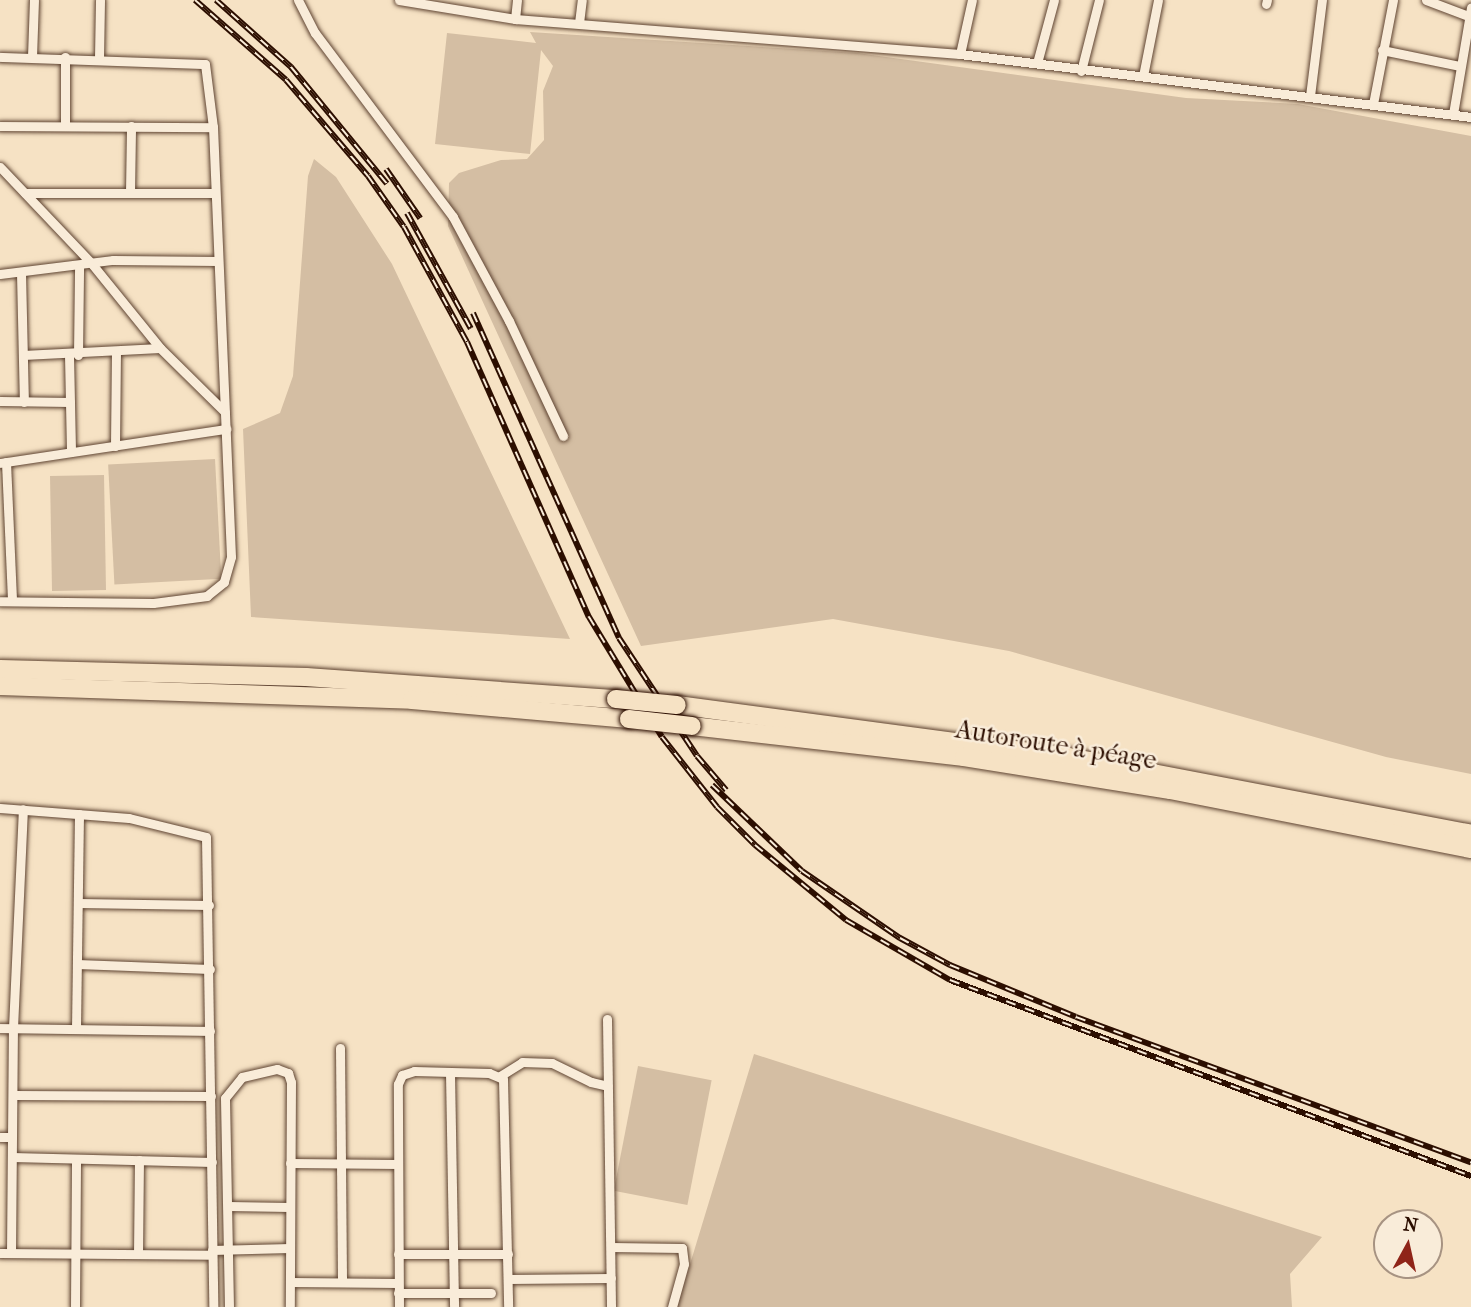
<!DOCTYPE html>
<html>
<head>
<meta charset="utf-8">
<style>
	body { margin:0 }
	#map { position:relative; width:1471px; height:1307px; overflow:hidden; background:#f6e2c4; font-family:"IM FELL French Canon",serif }
	div>[style] { position:absolute }
	.green>* { inset:0; background:#d4bea3; transform-origin:0 0 }
	.roads { filter:drop-shadow(0 0 2px #5e4331) drop-shadow(0 0 2px #5e4331) }
	.minor>* { height:9px; margin:-4.5px; padding:0 4.5px; transform-origin:4.5px; border-radius:4.5px; background:#f9ecd9 }
	.motorway>* { height:18px; margin:-9px; padding:0 9px; transform-origin:9px; border-radius:9px; background:#f6e2c4 }
	.rail>* { height:6px; margin-top:-3px; transform-origin:0; background:repeating-linear-gradient(90deg,#f9ecd9 0 10px,#2c0e00 0 20px); box-sizing:border-box; border-block:2px solid #2c0e00 }
	.bridges { filter:drop-shadow(0 0 2px #2c0e00) drop-shadow(0 0 2px #2c0e00) }
	.motorway-bridge>* { height:18px; margin:-9px; padding:0 9px; transform-origin:9px; border-radius:9px; background:#f6e2c4 }
	span { translate:-50% -50%; white-space:nowrap; text-align:center; line-height:1.15; -webkit-text-stroke:5px #f9ecd9; paint-order:stroke }
	.street-label { font-size:26px; color:#2c0e00 }
	.north { position:absolute; left:1373px; top:1209px; width:70px; height:70px; box-sizing:border-box; background:#f9ecd9; border:2px solid #a79382; border-radius:50%; rotate:8deg; font-size:19px; font-weight:700; line-height:28px; text-align:center; color:#2c0e00 }
	.north::after { content:''; display:block; margin:auto; width:24px; height:32px; background:#8f2418; clip-path:polygon(50% 0,100% 100%,50% 72%,0 100%) }
</style>
</head>
<body>
<div id="map">
	<div class="green">
		<div style="clip-path:polygon(530px 32px,857px 53px,1186px 98px,1298px 104px,1471px 136px,1471px 774px,1386px 757px,1009px 651px,833px 619px,641px 646px,448px 226px,449px 183px,459px 173px,501px 160px,527px 159px,544px 140px,543px 91px,553px 66px,541px 50px,530px 154px,435px 144px,447px 33px,536px 43px)"></div>
		<div style="clip-path:polygon(314px 159px,336px 177px,392px 264px,570px 639px,251px 617px,243px 429px,280px 413px,293px 376px,308px 176px)"></div>
		<div style="left:215px;top:459px;width:120px;height:107px;rotate:87deg"></div>
		<div style="left:104px;top:475px;width:115px;height:54px;rotate:89deg"></div>
		<div style="clip-path:polygon(754px 1054px,1322px 1237px,1290px 1274px,1292px 1307px,677px 1307px)"></div>
		<div style="left:638px;top:1066px;width:75px;height:127px;rotate:11deg"></div>
	</div>
	<div class="roads">
		<div class="minor">
			<div style="left:298px;top:0;width:37px;rotate:63deg"></div>
			<div style="left:315px;top:33px;width:230px;rotate:53.1deg"></div>
			<div style="left:453px;top:217px;width:118px;rotate:61.7deg"></div>
			<div style="left:509px;top:321px;width:127px;rotate:64.8deg"></div>
			<div style="left:399px;top:0;width:118px;rotate:9.3deg"></div>
			<div style="left:515px;top:19px;width:446px;rotate:4.5deg"></div>
			<div style="left:960px;top:54px;width:515px;rotate:7.03deg"></div>
			<div style="left:1426px;top:0;width:48px;rotate:20.7deg"></div>
			<div style="left:1266px;top:4px;width:4px;rotate:-76deg"></div>
			<div style="left:515px;top:19px;width:19px;rotate:-84deg"></div>
			<div style="left:579px;top:23px;width:23px;rotate:-83deg"></div>
			<div style="left:1382px;top:50px;width:80px;rotate:11.6deg"></div>
			<div style="left:960px;top:54px;width:55px;rotate:-77.5deg"></div>
			<div style="left:0;top:57px;width:205px;rotate:2deg"></div>
			<div style="left:205px;top:64px;width:64px;rotate:82.8deg"></div>
			<div style="left:213px;top:127px;width:430px;rotate:87.6deg"></div>
			<div style="left:231px;top:557px;width:26px;rotate:106deg"></div>
			<div style="left:224px;top:582px;width:22px;rotate:141deg"></div>
			<div style="left:207px;top:596px;width:54px;rotate:172.6deg"></div>
			<div style="left:153px;top:603px;width:153px;rotate:-179.3deg"></div>
			<div style="left:32px;top:57px;width:57px;rotate:-88deg"></div>
			<div style="left:65px;top:57px;width:69px;rotate:90deg"></div>
			<div style="left:99px;top:58px;width:58px;rotate:-89deg"></div>
			<div style="left:1037px;top:63px;width:65px;rotate:-74.9deg"></div>
			<div style="left:1081px;top:71px;width:73px;rotate:-75.8deg"></div>
			<div style="left:1143px;top:76px;width:77px;rotate:-78.8deg"></div>
			<div style="left:1310px;top:96px;width:97px;rotate:-82.9deg"></div>
			<div style="left:1373px;top:104px;width:106px;rotate:-79.1deg"></div>
			<div style="left:1453px;top:114px;width:108px;rotate:-80.4deg"></div>
			<div style="left:0;top:126px;width:213px;rotate:0.3deg"></div>
			<div style="left:0;top:167px;width:134px;rotate:46.5deg"></div>
			<div style="left:92px;top:264px;width:108px;rotate:51deg"></div>
			<div style="left:160px;top:348px;width:91px;rotate:44.6deg"></div>
			<div style="left:25px;top:193px;width:190px"></div>
			<div style="left:130px;top:193px;width:67px;rotate:-89.1deg"></div>
			<div style="left:21px;top:273px;width:129px;rotate:88.7deg"></div>
			<div style="left:0;top:274px;width:114px;rotate:-7.1deg"></div>
			<div style="left:113px;top:260px;width:105px;rotate:0.5deg"></div>
			<div style="left:23px;top:355px;width:137px;rotate:-2.9deg"></div>
			<div style="left:69px;top:355px;width:97px;rotate:88.8deg"></div>
			<div style="left:78px;top:355px;width:88px;rotate:-89.3deg"></div>
			<div style="left:0;top:401px;width:70px;rotate:0.8deg"></div>
			<div style="left:115px;top:446px;width:92px;rotate:-89.4deg"></div>
			<div style="left:6px;top:462px;width:137px;rotate:87.5deg"></div>
			<div style="left:0;top:463px;width:229px;rotate:-8.6deg"></div>
			<div style="left:0;top:808px;width:129px;rotate:4.4deg"></div>
			<div style="left:129px;top:818px;width:79px;rotate:13.9deg"></div>
			<div style="left:206px;top:837px;width:470px;rotate:89.1deg"></div>
			<div style="left:78px;top:903px;width:131px;rotate:0.9deg"></div>
			<div style="left:77px;top:964px;width:133px;rotate:2.2deg"></div>
			<div style="left:607px;top:1019px;width:288px;rotate:89.2deg"></div>
			<div style="left:0;top:1028px;width:210px;rotate:0.8deg"></div>
			<div style="left:76px;top:1029px;width:215px;rotate:-89.2deg"></div>
			<div style="left:340px;top:1048px;width:234px;rotate:89.5deg"></div>
			<div style="left:450px;top:1073px;width:234px;rotate:89deg"></div>
			<div style="left:500px;top:1076px;width:26px;rotate:-32deg"></div>
			<div style="left:522px;top:1062px;width:30px;rotate:2deg"></div>
			<div style="left:552px;top:1063px;width:43px;rotate:26deg"></div>
			<div style="left:591px;top:1082px;width:17px;rotate:13deg"></div>
			<div style="left:13px;top:1095px;width:198px;rotate:0.3deg"></div>
			<div style="left:0;top:1137px;width:12px"></div>
			<div style="left:12px;top:1157px;width:200px;rotate:1.4deg"></div>
			<div style="left:290px;top:1163px;width:108px;rotate:0.5deg"></div>
			<div style="left:228px;top:1206px;width:61px;rotate:0.9deg"></div>
			<div style="left:611px;top:1247px;width:71px;rotate:0.8deg"></div>
			<div style="left:682px;top:1248px;width:16px;rotate:83deg"></div>
			<div style="left:684px;top:1264px;width:45px;rotate:105.6deg"></div>
			<div style="left:212px;top:1250px;width:78px;rotate:-1.5deg"></div>
			<div style="left:0;top:1253px;width:212px;rotate:0.5deg"></div>
			<div style="left:11px;top:1253px;width:225px;rotate:-89.5deg"></div>
			<div style="left:13px;top:1028px;width:219px;rotate:-87.4deg"></div>
			<div style="left:138px;top:1254px;width:94px;rotate:-89.4deg"></div>
			<div style="left:398px;top:1254px;width:110px"></div>
			<div style="left:508px;top:1279px;width:103px;rotate:-0.6deg"></div>
			<div style="left:290px;top:1282px;width:108px;rotate:0.5deg"></div>
			<div style="left:398px;top:1293px;width:93px"></div>
			<div style="left:75px;top:1307px;width:148px;rotate:-89.6deg"></div>
			<div style="left:229px;top:1307px;width:209px;rotate:-91.1deg"></div>
			<div style="left:225px;top:1098px;width:27px;rotate:-51deg"></div>
			<div style="left:242px;top:1077px;width:36px;rotate:-13deg"></div>
			<div style="left:277px;top:1069px;width:12px;rotate:20deg"></div>
			<div style="left:288px;top:1073px;width:9px;rotate:72deg"></div>
			<div style="left:291px;top:1082px;width:225px;rotate:90.3deg"></div>
			<div style="left:399px;top:1307px;width:223px;rotate:-90.3deg"></div>
			<div style="left:398px;top:1084px;width:10px;rotate:-66deg"></div>
			<div style="left:402px;top:1075px;width:13px;rotate:-18deg"></div>
			<div style="left:414px;top:1071px;width:75px;rotate:1.5deg"></div>
			<div style="left:489px;top:1073px;width:15px;rotate:23deg"></div>
			<div style="left:503px;top:1079px;width:228px;rotate:88.7deg"></div>
		</div>
		<div class="motorway">
			<div style="left:0;top:669px;width:306px;rotate:1.5deg"></div>
			<div style="left:306px;top:677px;width:311px;rotate:4.1deg"></div>
			<div style="left:0;top:686px;width:412px;rotate:1.9deg"></div>
			<div style="left:412px;top:700px;width:218px;rotate:5deg"></div>
			<div style="left:677px;top:705px;width:395px;rotate:7.6deg"></div>
			<div style="left:1069px;top:757px;width:409px;rotate:10.8deg"></div>
			<div style="left:692px;top:726px;width:274px;rotate:6.5deg"></div>
			<div style="left:964px;top:757px;width:209px;rotate:9.1deg"></div>
			<div style="left:1170px;top:790px;width:307px;rotate:11.1deg"></div>
		</div>
	</div>
	<div class="rail">
		<div style="left:195px;top:0;width:121px;rotate:41.3deg"></div>
		<div style="left:286px;top:80px;width:126px;rotate:49.5deg"></div>
		<div style="left:368px;top:176px;width:62px;rotate:54.8deg"></div>
		<div style="left:404px;top:227px;width:131px;rotate:61.3deg"></div>
		<div style="left:467px;top:342px;width:301px;rotate:66.1deg"></div>
		<div style="left:589px;top:617px;width:140px;rotate:58.7deg"></div>
		<div style="left:662px;top:737px;width:89px;rotate:51.8deg"></div>
		<div style="left:717px;top:807px;width:54px;rotate:45deg"></div>
		<div style="left:755px;top:845px;width:118px;rotate:39.5deg"></div>
		<div style="left:846px;top:920px;width:120px;rotate:30deg"></div>
		<div style="left:950px;top:980px;width:557px;rotate:20.62deg"></div>
		<div style="left:216px;top:0;width:101px;rotate:41.8deg"></div>
		<div style="left:291px;top:67px;width:151px;rotate:50.6deg"></div>
		<div style="left:386px;top:169px;width:60px;rotate:55.2deg"></div>
		<div style="left:407px;top:213px;width:132px;rotate:61.1deg"></div>
		<div style="left:473px;top:313px;width:356px;rotate:65.8deg"></div>
		<div style="left:619px;top:638px;width:141px;rotate:56.5deg"></div>
		<div style="left:697px;top:756px;width:45px;rotate:49.5deg"></div>
		<div style="left:712px;top:785px;width:124px;rotate:43.7deg"></div>
		<div style="left:802px;top:871px;width:119px;rotate:34.4deg"></div>
		<div style="left:900px;top:938px;width:57px;rotate:28.4deg"></div>
		<div style="left:950px;top:965px;width:136px;rotate:22.4deg"></div>
		<div style="left:1076px;top:1017px;width:421px;rotate:20.2deg"></div>
	</div>
	<div class="bridges">
		<div class="motorway-bridge">
			<div style="left:616px;top:699px;width:61px;rotate:5.6deg"></div>
			<div style="left:629px;top:719px;width:63px;rotate:6.3deg"></div>
		</div>
	</div>
	<div class="street-label">
		<span style="left:1056px;top:745px;rotate:9deg">Autoroute à péage</span>
	</div>
	<div class="north">N</div>
</div>
</body>
</html>
